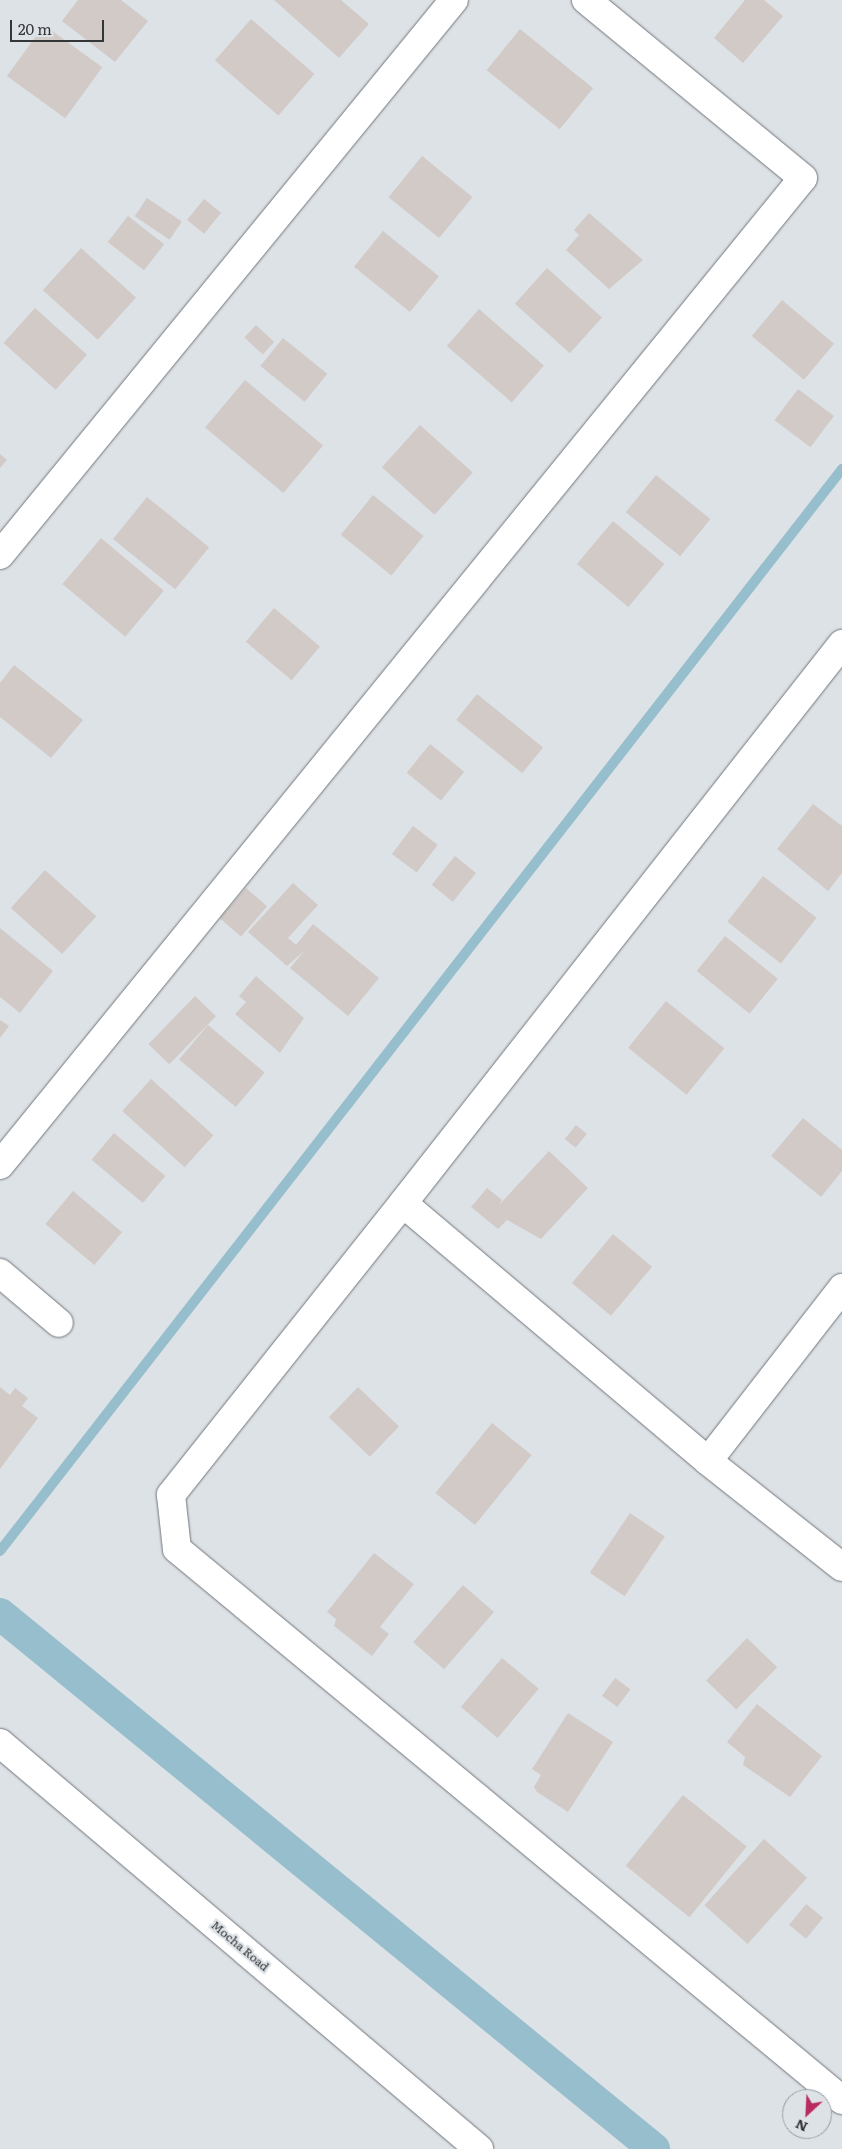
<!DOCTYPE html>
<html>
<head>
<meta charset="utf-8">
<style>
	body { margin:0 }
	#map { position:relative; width:842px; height:2149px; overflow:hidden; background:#dde2e7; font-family:Literata,serif }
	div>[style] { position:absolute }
	.stream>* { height:10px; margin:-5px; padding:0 5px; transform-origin:5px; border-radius:5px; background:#97becc }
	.canal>* { height:32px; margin:-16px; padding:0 16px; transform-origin:16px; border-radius:16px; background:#97becc }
	.building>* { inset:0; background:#d1cac7; transform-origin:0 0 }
	.roads { filter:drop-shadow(0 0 1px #71767b) drop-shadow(0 0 1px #71767b) }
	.street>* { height:28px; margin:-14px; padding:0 14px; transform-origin:14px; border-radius:14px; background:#fff }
	.secondary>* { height:28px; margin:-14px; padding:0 14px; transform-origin:14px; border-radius:14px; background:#fff }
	span { translate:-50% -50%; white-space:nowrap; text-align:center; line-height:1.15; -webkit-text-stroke:4.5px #dde2e7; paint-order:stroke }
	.street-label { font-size:12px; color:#343638 }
	.north { position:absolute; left:782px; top:2089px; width:50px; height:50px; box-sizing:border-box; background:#dde2e7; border:1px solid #999da1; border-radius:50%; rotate:205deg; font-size:14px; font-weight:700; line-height:20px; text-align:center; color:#343638 }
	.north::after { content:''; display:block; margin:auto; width:18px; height:22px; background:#b82c62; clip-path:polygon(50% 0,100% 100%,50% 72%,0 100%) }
	.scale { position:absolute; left:10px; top:20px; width:94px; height:22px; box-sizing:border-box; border:2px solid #343638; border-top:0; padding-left:6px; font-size:15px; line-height:18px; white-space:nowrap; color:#343638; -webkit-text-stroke:4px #dde2e7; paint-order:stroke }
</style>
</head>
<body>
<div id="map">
	<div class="stream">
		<div style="left:0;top:1551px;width:1371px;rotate:-52.11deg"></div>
	</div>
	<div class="canal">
		<div style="left:0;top:1614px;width:845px;rotate:39.28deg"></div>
	</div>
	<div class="building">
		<div style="clip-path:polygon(78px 0,121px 0,148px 21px,115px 62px,62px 21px)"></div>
		<div style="clip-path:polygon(274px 0,341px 0,369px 24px,339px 58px)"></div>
		<div style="clip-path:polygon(745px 0,764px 0,783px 16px,743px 63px,714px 38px)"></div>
		<div style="left:251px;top:19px;width:84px;height:55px;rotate:41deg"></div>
		<div style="left:44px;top:25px;width:72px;height:63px;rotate:36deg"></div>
		<div style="left:520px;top:29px;width:94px;height:53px;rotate:39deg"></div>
		<div style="left:422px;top:156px;width:65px;height:53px;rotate:39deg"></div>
		<div style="left:147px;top:198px;width:42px;height:22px;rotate:34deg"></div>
		<div style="left:204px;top:199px;width:22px;height:27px;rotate:39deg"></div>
		<div style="clip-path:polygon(589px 213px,643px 260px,609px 289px,566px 250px,579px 235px,574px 230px)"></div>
		<div style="left:128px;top:216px;width:46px;height:33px;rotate:38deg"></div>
		<div style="left:383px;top:231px;width:72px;height:46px;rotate:39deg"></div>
		<div style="left:81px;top:248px;width:74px;height:57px;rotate:42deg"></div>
		<div style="left:547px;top:268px;width:74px;height:48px;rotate:42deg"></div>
		<div style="left:782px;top:300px;width:68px;height:47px;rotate:40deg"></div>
		<div style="left:35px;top:308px;width:70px;height:47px;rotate:42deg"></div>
		<div style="left:479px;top:309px;width:86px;height:49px;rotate:41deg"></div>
		<div style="left:256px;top:325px;width:25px;height:17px;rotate:43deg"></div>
		<div style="left:283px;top:338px;width:57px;height:36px;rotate:39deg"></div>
		<div style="left:245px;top:380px;width:102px;height:62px;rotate:40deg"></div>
		<div style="left:798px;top:389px;width:45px;height:39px;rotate:37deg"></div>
		<div style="left:420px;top:425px;width:71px;height:57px;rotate:42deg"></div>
		<div style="clip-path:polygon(0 454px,7px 460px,0 468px)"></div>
		<div style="left:656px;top:475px;width:70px;height:48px;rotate:39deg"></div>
		<div style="left:373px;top:495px;width:65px;height:51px;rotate:39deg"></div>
		<div style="left:147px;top:497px;width:80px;height:54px;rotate:39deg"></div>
		<div style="left:613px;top:521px;width:67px;height:56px;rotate:40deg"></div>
		<div style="left:101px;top:538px;width:82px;height:60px;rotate:40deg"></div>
		<div style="left:274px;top:608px;width:60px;height:44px;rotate:40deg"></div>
		<div style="clip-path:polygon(14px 665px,83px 720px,51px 758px,0 717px,0 683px)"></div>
		<div style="left:477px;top:694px;width:85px;height:33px;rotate:39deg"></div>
		<div style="left:430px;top:744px;width:44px;height:37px;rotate:39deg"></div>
		<div style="clip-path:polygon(813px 804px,842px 826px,842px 873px,828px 891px,777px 849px)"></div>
		<div style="left:413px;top:826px;width:31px;height:35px;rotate:37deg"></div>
		<div style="left:455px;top:856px;width:27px;height:37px;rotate:39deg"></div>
		<div style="left:45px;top:870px;width:69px;height:51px;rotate:42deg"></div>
		<div style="left:763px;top:876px;width:68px;height:58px;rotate:38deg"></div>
		<div style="clip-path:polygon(293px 883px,318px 905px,288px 938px,296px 945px,313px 924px,379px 978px,348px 1016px,290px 968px,304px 951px,287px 966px,248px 932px)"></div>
		<div style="left:246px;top:888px;width:28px;height:40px;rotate:41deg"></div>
		<div style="clip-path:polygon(0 928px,53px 971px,20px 1013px,0 997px)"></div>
		<div style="left:725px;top:936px;width:68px;height:45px;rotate:39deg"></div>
		<div style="clip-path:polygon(256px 976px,304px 1018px,280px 1053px,235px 1014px,246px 1002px,239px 996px)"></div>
		<div style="left:195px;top:996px;width:29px;height:67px;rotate:44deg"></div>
		<div style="left:666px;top:1001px;width:75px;height:60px;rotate:39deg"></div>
		<div style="clip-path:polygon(0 1020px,9px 1026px,0 1038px)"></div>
		<div style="left:208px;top:1025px;width:74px;height:45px;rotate:40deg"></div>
		<div style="left:151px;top:1079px;width:84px;height:43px;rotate:42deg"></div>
		<div style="clip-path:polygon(803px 1118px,842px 1150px,842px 1171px,821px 1197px,771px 1156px)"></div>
		<div style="left:576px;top:1125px;width:14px;height:18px;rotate:39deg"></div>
		<div style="left:114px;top:1133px;width:67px;height:35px;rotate:40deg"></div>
		<div style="clip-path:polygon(549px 1151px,588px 1188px,541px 1239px,507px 1220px,498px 1229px,471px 1207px,487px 1188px,502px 1200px,499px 1205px)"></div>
		<div style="left:73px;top:1191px;width:64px;height:43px;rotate:40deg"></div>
		<div style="left:613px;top:1234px;width:51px;height:64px;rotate:40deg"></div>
		<div style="clip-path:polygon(0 1387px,10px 1395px,15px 1388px,28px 1398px,22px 1406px,38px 1418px,0 1469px)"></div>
		<div style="left:358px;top:1387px;width:57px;height:42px;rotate:44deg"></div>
		<div style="left:492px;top:1423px;width:51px;height:90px;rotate:39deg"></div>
		<div style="left:630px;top:1513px;width:42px;height:72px;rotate:34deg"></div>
		<div style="clip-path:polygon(374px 1553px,414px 1584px,380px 1627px,389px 1634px,372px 1656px,334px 1626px,336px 1619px,327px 1612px)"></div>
		<div style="left:463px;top:1585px;width:41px;height:76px;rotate:41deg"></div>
		<div style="left:747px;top:1638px;width:42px;height:59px;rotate:44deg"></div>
		<div style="left:502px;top:1658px;width:48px;height:64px;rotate:40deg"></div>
		<div style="left:615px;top:1678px;width:19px;height:22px;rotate:36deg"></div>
		<div style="clip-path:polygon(757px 1704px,822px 1756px,790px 1797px,743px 1765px,745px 1757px,727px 1742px)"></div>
		<div style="clip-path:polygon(568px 1713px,613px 1742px,568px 1812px,537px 1792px,534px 1787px,541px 1775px,532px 1769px)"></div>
		<div style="left:683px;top:1795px;width:82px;height:91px;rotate:39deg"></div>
		<div style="left:764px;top:1839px;width:58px;height:89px;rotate:42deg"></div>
		<div style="left:806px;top:1904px;width:22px;height:27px;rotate:39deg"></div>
	</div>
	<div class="roads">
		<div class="street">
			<div style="left:0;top:555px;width:717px;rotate:-50.72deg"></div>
			<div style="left:0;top:1165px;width:1272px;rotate:-50.87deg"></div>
			<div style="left:803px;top:178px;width:281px;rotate:-140.6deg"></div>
			<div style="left:403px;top:1203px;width:711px;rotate:-51.86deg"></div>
			<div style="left:0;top:1273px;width:77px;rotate:40.3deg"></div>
			<div style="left:708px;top:1461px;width:219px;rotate:-52.2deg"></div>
			<div style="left:842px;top:1567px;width:171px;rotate:-141.7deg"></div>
			<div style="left:708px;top:1461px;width:399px;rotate:-139.8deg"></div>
			<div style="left:403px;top:1203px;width:373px;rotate:128.5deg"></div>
			<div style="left:171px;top:1495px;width:54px;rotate:83.7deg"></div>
			<div style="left:177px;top:1549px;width:864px;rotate:39.64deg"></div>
		</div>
		<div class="secondary">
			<div style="left:0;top:1743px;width:628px;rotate:40.28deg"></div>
		</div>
	</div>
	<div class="street-label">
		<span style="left:240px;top:1946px;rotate:40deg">Mocha Road</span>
	</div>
	<div class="north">N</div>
	<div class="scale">20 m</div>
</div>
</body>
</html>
